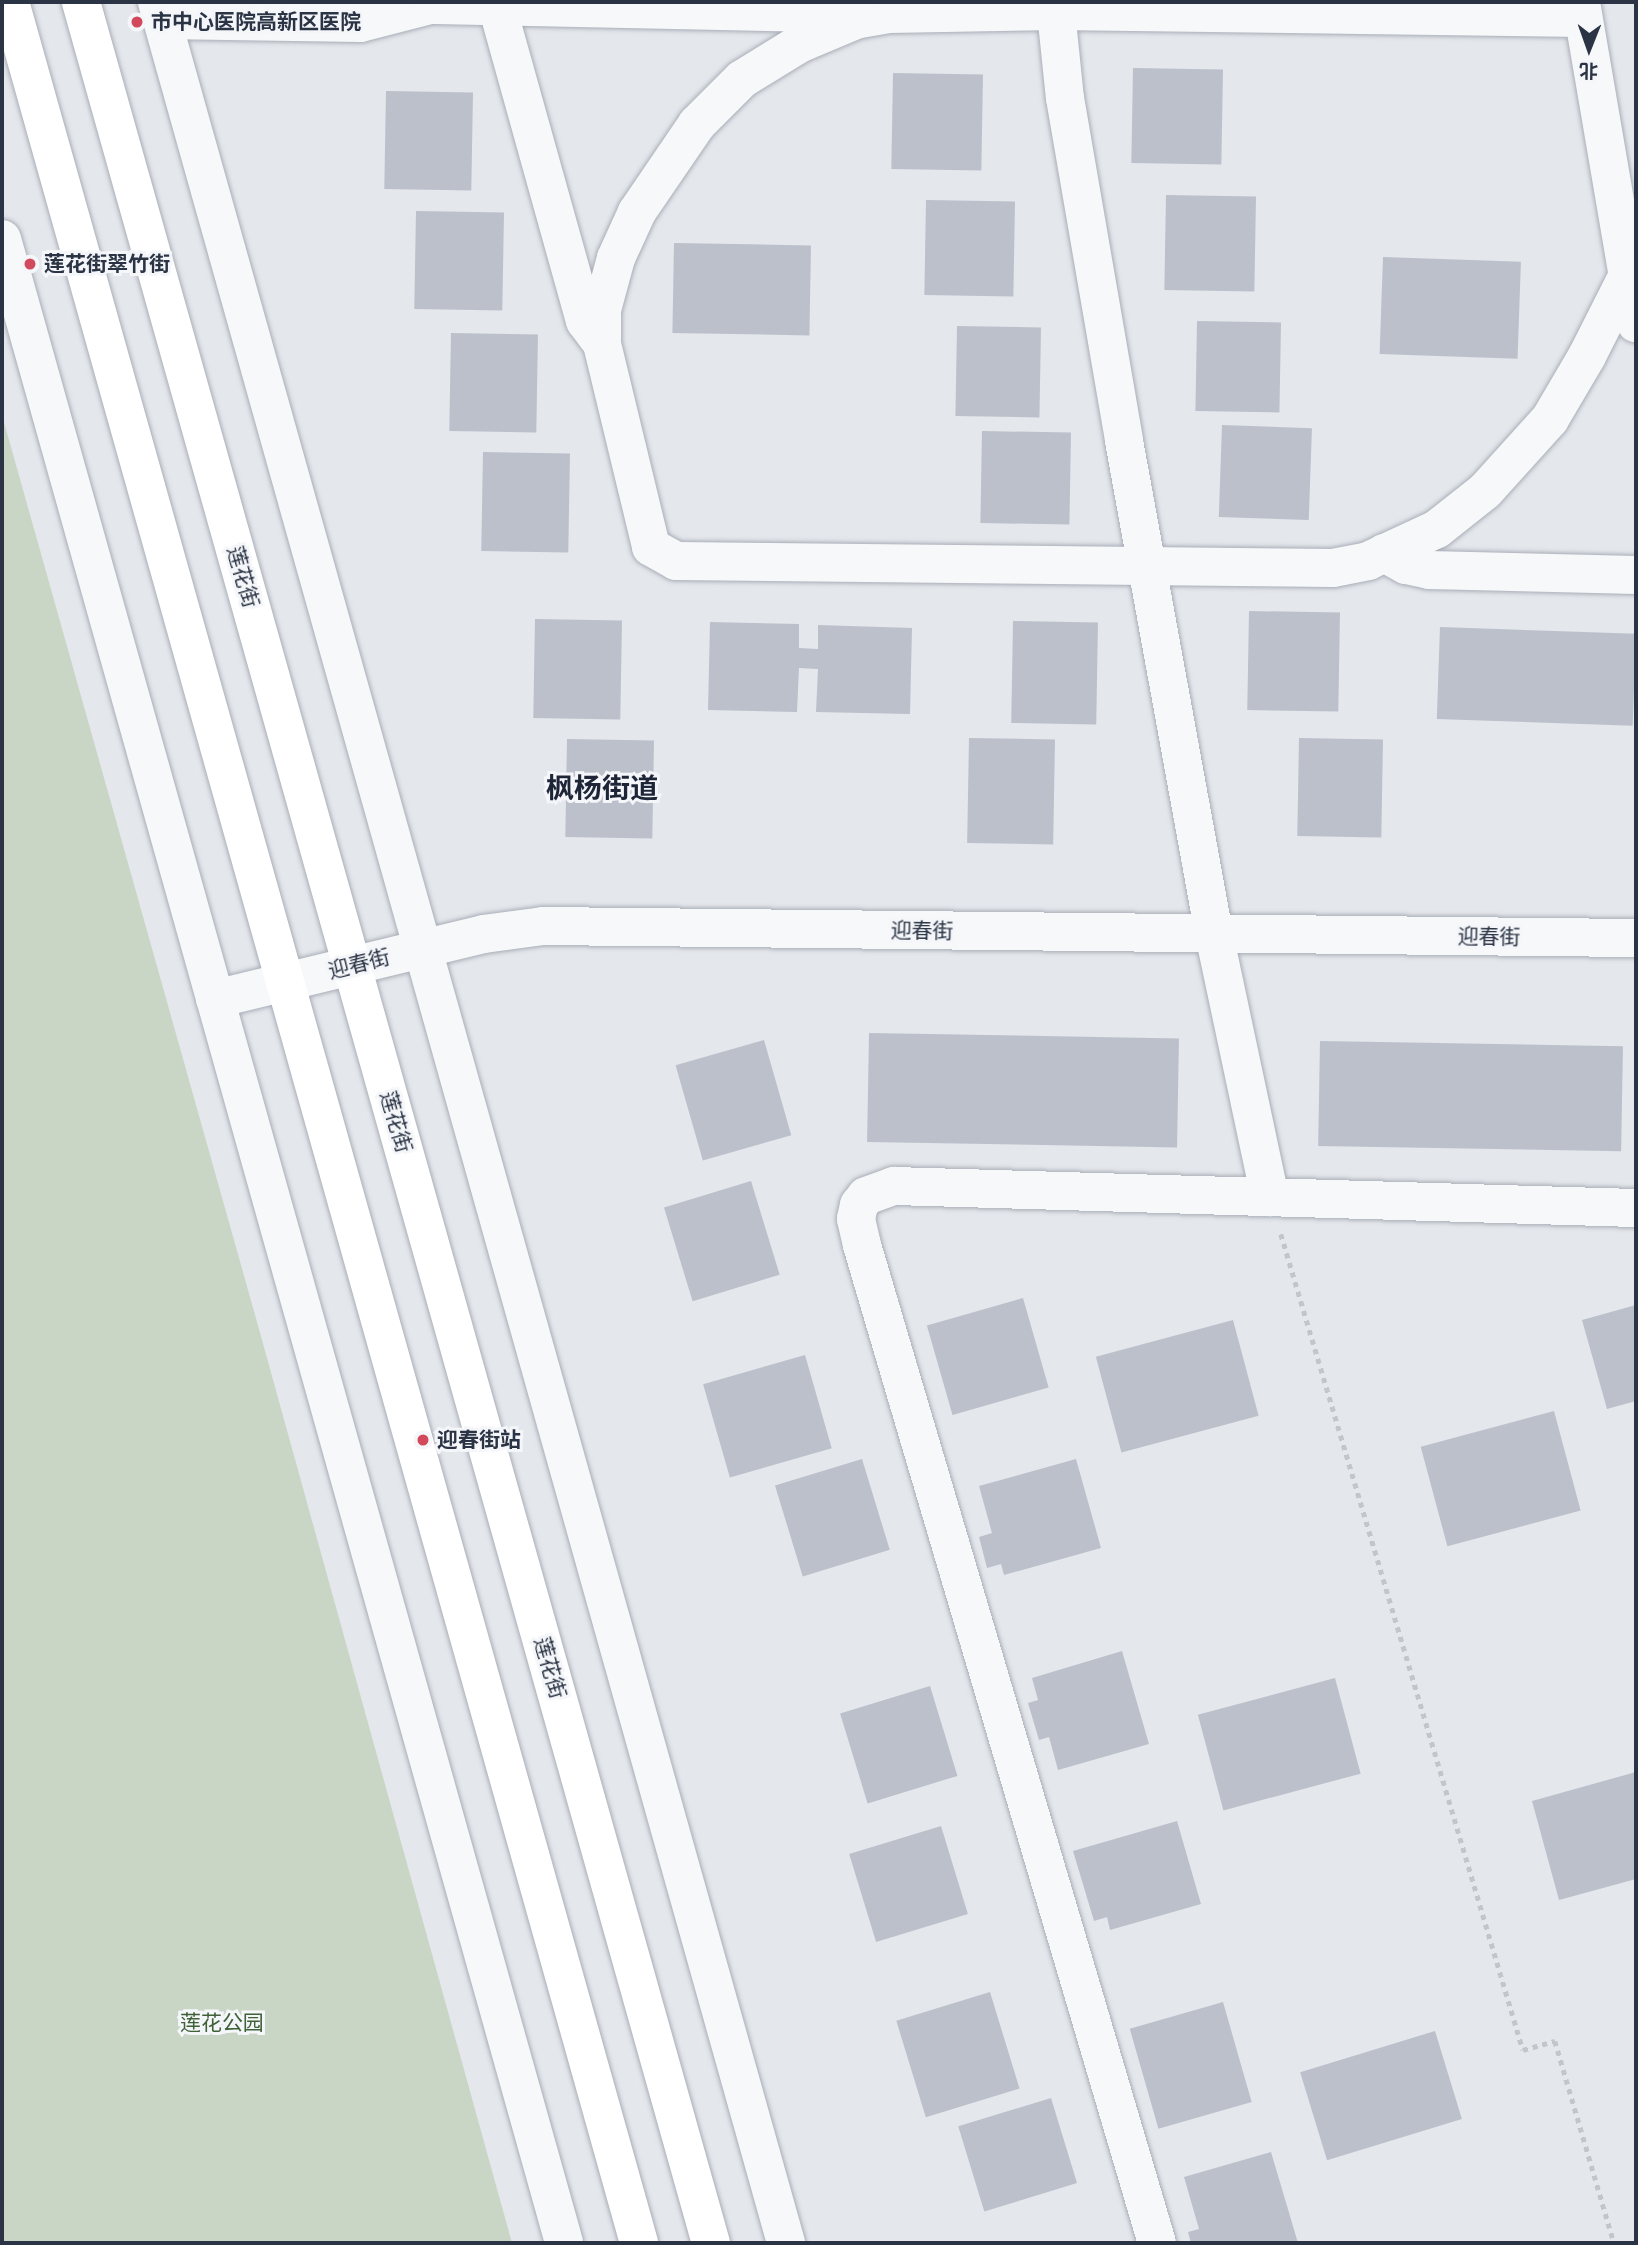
<!DOCTYPE html>
<html>
<head>
<meta charset="utf-8">
<style>
	body { margin:0 }
	#map { position:relative; width:1638px; height:2245px; overflow:hidden; background:#e4e7ec; font-family:Poppins,"Noto Sans SC",sans-serif }
	div>[style] { position:absolute }
	.green>* { inset:0; background:#c9d6c5 }
	.building>* { inset:0; background:#bbc0ca; transform-origin:0 0 }
	.path>* { height:4.5px; margin-top:-2.25px; transform-origin:0; background:repeating-linear-gradient(90deg,#c2c5cb 0 5px,transparent 0 10px) }
	.roads { filter:drop-shadow(0 0 2px #a9aeb7) drop-shadow(0 0 2px #a9aeb7) }
	.minor>* { height:38px; margin:-19px; padding:0 19px; transform-origin:19px; border-radius:19px; background:#f7f8fa }
	.major>* { height:38px; margin:-19px; padding:0 19px; transform-origin:19px; border-radius:19px; background:#fff }
	.dots>* { width:19px; height:19px; translate:-50% -50%; box-sizing:border-box; border:4px solid #f4f6f9; border-radius:50% }
	span { translate:-50% -50%; white-space:nowrap; text-align:center; line-height:1.15; -webkit-text-stroke:6px #f4f6f9; paint-order:stroke }
	.poi-label { font-size:21px; color:#2b3445; font-weight:700 }
	.left { translate:0 -50%; text-align:left }
	.street-label { font-size:21px; color:#2b3445 }
	.park-label { font-size:21px; color:#3f6138 }
	.district-label { font-size:28px; color:#1d2536; font-weight:700 }
	.frame { position:absolute; inset:0; border:4px solid #2b3445; pointer-events:none }
	.north { position:absolute; left:1554px; top:14px; width:70px; height:70px; -webkit-text-stroke:5px #f4f6f9; paint-order:stroke; rotate:181deg; font-size:19px; font-weight:700; line-height:28px; text-align:center; color:#2b3445 }
	.north::after { content:''; display:block; margin:auto; width:24px; height:32px; background:#2b3445; clip-path:polygon(50% 0,100% 100%,50% 72%,0 100%) }
</style>
</head>
<body>
<div id="map">
	<div class="green">
		<div style="clip-path:polygon(2px 415px,257px 1322px,512px 2243px,2px 2243px)"></div>
	</div>
	<div class="building">
		<div style="left:1133px;top:68px;width:90px;height:95px;rotate:1deg"></div>
		<div style="left:893px;top:73px;width:90px;height:96px;rotate:1deg"></div>
		<div style="left:386px;top:91px;width:87px;height:98px;rotate:1deg"></div>
		<div style="left:1166px;top:195px;width:90px;height:95px;rotate:1deg"></div>
		<div style="left:926px;top:200px;width:89px;height:95px;rotate:1deg"></div>
		<div style="left:416px;top:211px;width:88px;height:98px;rotate:1deg"></div>
		<div style="left:674px;top:243px;width:137px;height:90px;rotate:1deg"></div>
		<div style="left:1383px;top:257px;width:138px;height:97px;rotate:2deg"></div>
		<div style="left:1197px;top:321px;width:84px;height:90px;rotate:1deg"></div>
		<div style="left:957px;top:326px;width:84px;height:90px;rotate:1deg"></div>
		<div style="left:451px;top:333px;width:87px;height:98px;rotate:1deg"></div>
		<div style="left:1222px;top:425px;width:90px;height:92px;rotate:2deg"></div>
		<div style="left:982px;top:431px;width:89px;height:92px;rotate:1deg"></div>
		<div style="left:483px;top:452px;width:87px;height:99px;rotate:1deg"></div>
		<div style="left:1249px;top:611px;width:91px;height:99px;rotate:1deg"></div>
		<div style="left:535px;top:619px;width:87px;height:99px;rotate:1deg"></div>
		<div style="left:1013px;top:621px;width:85px;height:102px;rotate:1deg"></div>
		<div style="clip-path:polygon(710px 622px,799px 624px,799px 648px,818px 649px,818px 625px,912px 628px,910px 714px,816px 712px,818px 669px,799px 668px,797px 712px,708px 710px)"></div>
		<div style="left:1440px;top:627px;width:196px;height:92px;rotate:2deg"></div>
		<div style="left:969px;top:738px;width:86px;height:105px;rotate:1deg"></div>
		<div style="left:1299px;top:738px;width:84px;height:98px;rotate:1deg"></div>
		<div style="left:567px;top:739px;width:87px;height:98px;rotate:1deg"></div>
		<div style="left:869px;top:1033px;width:310px;height:109px;rotate:1deg"></div>
		<div style="left:764px;top:1040px;width:99px;height:92px;rotate:74deg"></div>
		<div style="left:1320px;top:1041px;width:303px;height:105px;rotate:1deg"></div>
		<div style="left:751px;top:1181px;width:98px;height:91px;rotate:73deg"></div>
		<div style="left:1023px;top:1298px;width:93px;height:100px;rotate:74deg"></div>
		<div style="clip-path:polygon(1636px 1305px,1636px 1401px,1607px 1409px,1582px 1320px)"></div>
		<div style="left:1233px;top:1320px;width:99px;height:142px;rotate:75deg"></div>
		<div style="left:805px;top:1355px;width:97px;height:106px;rotate:74deg"></div>
		<div style="left:1554px;top:1411px;width:103px;height:138px;rotate:75deg"></div>
		<div style="left:862px;top:1459px;width:95px;height:91px;rotate:73deg"></div>
		<div style="clip-path:polygon(1076px 1459px,1101px 1548px,1004px 1575px,1001px 1564px,987px 1568px,979px 1537px,992px 1533px,979px 1486px)"></div>
		<div style="clip-path:polygon(1122px 1651px,1149px 1744px,1058px 1770px,1049px 1737px,1039px 1740px,1028px 1703px,1038px 1700px,1032px 1678px)"></div>
		<div style="left:1335px;top:1678px;width:99px;height:142px;rotate:75deg"></div>
		<div style="left:930px;top:1686px;width:94px;height:94px;rotate:73deg"></div>
		<div style="clip-path:polygon(1636px 1772px,1636px 1879px,1559px 1900px,1532px 1801px)"></div>
		<div style="clip-path:polygon(1177px 1821px,1201px 1904px,1110px 1930px,1107px 1917px,1094px 1921px,1073px 1851px)"></div>
		<div style="left:941px;top:1826px;width:92px;height:96px;rotate:73deg"></div>
		<div style="left:990px;top:1992px;width:101px;height:98px;rotate:73deg"></div>
		<div style="left:1223px;top:2002px;width:104px;height:97px;rotate:74deg"></div>
		<div style="left:1435px;top:2031px;width:92px;height:141px;rotate:73deg"></div>
		<div style="left:1051px;top:2098px;width:89px;height:97px;rotate:73deg"></div>
		<div style="clip-path:polygon(1271px 2152px,1298px 2243px,1191px 2243px,1188px 2232px,1199px 2229px,1184px 2177px)"></div>
	</div>
	<div class="path">
		<div style="left:1281px;top:1234px;width:851px;rotate:73.48deg"></div>
		<div style="left:1523px;top:2050px;width:33px;rotate:-16deg"></div>
		<div style="left:1555px;top:2041px;width:210px;rotate:73.7deg"></div>
	</div>
	<div class="roads">
		<div class="minor">
			<div style="left:157px;top:2px;width:2328px;rotate:74.32deg"></div>
			<div style="left:1055px;top:2px;width:97px;rotate:84.1deg"></div>
			<div style="left:1065px;top:98px;width:348px;rotate:80.2deg"></div>
			<div style="left:1124px;top:441px;width:501px;rotate:79.65deg"></div>
			<div style="left:1214px;top:934px;width:269px;rotate:78deg"></div>
			<div style="left:1581px;top:2px;width:326px;rotate:80.3deg"></div>
			<div style="left:497px;top:6px;width:327px;rotate:74.4deg"></div>
			<div style="left:585px;top:321px;width:26px;rotate:53deg"></div>
			<div style="left:1583px;top:18px;width:528px;rotate:-179.24deg"></div>
			<div style="left:1055px;top:11px;width:166px;rotate:179deg"></div>
			<div style="left:889px;top:14px;width:34px;rotate:170deg"></div>
			<div style="left:856px;top:20px;width:62px;rotate:157.2deg"></div>
			<div style="left:799px;top:44px;width:67px;rotate:148.4deg"></div>
			<div style="left:742px;top:79px;width:64px;rotate:135deg"></div>
			<div style="left:697px;top:124px;width:107px;rotate:124.3deg"></div>
			<div style="left:637px;top:212px;width:51px;rotate:114.5deg"></div>
			<div style="left:616px;top:258px;width:54px;rotate:105.1deg"></div>
			<div style="left:602px;top:310px;width:34px;rotate:90deg"></div>
			<div style="left:602px;top:344px;width:209px;rotate:76.4deg"></div>
			<div style="left:651px;top:547px;width:29px;rotate:29deg"></div>
			<div style="left:676px;top:561px;width:657px;rotate:0.61deg"></div>
			<div style="left:1333px;top:568px;width:36px;rotate:-11deg"></div>
			<div style="left:1368px;top:561px;width:76px;rotate:-24.9deg"></div>
			<div style="left:1437px;top:529px;width:61px;rotate:-38.4deg"></div>
			<div style="left:1485px;top:491px;width:97px;rotate:-47.9deg"></div>
			<div style="left:1550px;top:419px;width:73px;rotate:-59.6deg"></div>
			<div style="left:1587px;top:356px;width:91px;rotate:-63.2deg"></div>
			<div style="left:162px;top:20px;width:198px;rotate:0.9deg"></div>
			<div style="left:360px;top:23px;width:72px;rotate:-14.4deg"></div>
			<div style="left:430px;top:5px;width:426px;rotate:1.2deg"></div>
			<div style="left:2px;top:239px;width:2081px;rotate:74.33deg"></div>
			<div style="left:1384px;top:553px;width:25px;rotate:29deg"></div>
			<div style="left:1406px;top:565px;width:24px;rotate:12deg"></div>
			<div style="left:1429px;top:570px;width:207px;rotate:1.4deg"></div>
			<div style="left:215px;top:999px;width:277px;rotate:-13.6deg"></div>
			<div style="left:484px;top:934px;width:60px;rotate:-7.7deg"></div>
			<div style="left:543px;top:926px;width:1093px;rotate:0.63deg"></div>
			<div style="left:1157px;top:2243px;width:1041px;rotate:-106.47deg"></div>
			<div style="left:862px;top:1245px;width:27px;rotate:-103deg"></div>
			<div style="left:856px;top:1219px;width:14px;rotate:-78deg"></div>
			<div style="left:859px;top:1205px;width:11px;rotate:-52deg"></div>
			<div style="left:866px;top:1196px;width:30px;rotate:-20deg"></div>
			<div style="left:894px;top:1186px;width:742px;rotate:1.7deg"></div>
		</div>
		<div class="major">
			<div style="left:10px;top:2px;width:2328px;rotate:74.32deg"></div>
			<div style="left:81px;top:2px;width:2328px;rotate:74.3deg"></div>
		</div>
	</div>
	<div class="dots">
		<div style="left:137px;top:22px;background:#d1495b"></div>
		<div style="left:30px;top:264px;background:#d1495b"></div>
		<div style="left:423px;top:1440px;background:#d1495b"></div>
	</div>
	<div class="poi-label">
		<span class="left" style="left:151px;top:22px">市中心医院高新区医院</span>
		<span class="left" style="left:44px;top:264px">莲花街翠竹街</span>
		<span class="left" style="left:437px;top:1440px">迎春街站</span>
	</div>
	<div class="street-label">
		<span style="left:243px;top:577px;rotate:74deg">莲花街</span>
		<span style="left:922px;top:931px;rotate:1deg">迎春街</span>
		<span style="left:1489px;top:937px;rotate:1deg">迎春街</span>
		<span style="left:359px;top:964px;rotate:-14deg">迎春街</span>
		<span style="left:396px;top:1122px;rotate:74deg">莲花街</span>
		<span style="left:550px;top:1668px;rotate:74deg">莲花街</span>
	</div>
	<div class="park-label">
		<span style="left:222px;top:2023px">莲花公园</span>
	</div>
	<div class="district-label">
		<span style="left:602px;top:789px">枫杨街道</span>
	</div>
	<div class="frame"></div>
	<div class="north">北</div>
</div>
</body>
</html>
